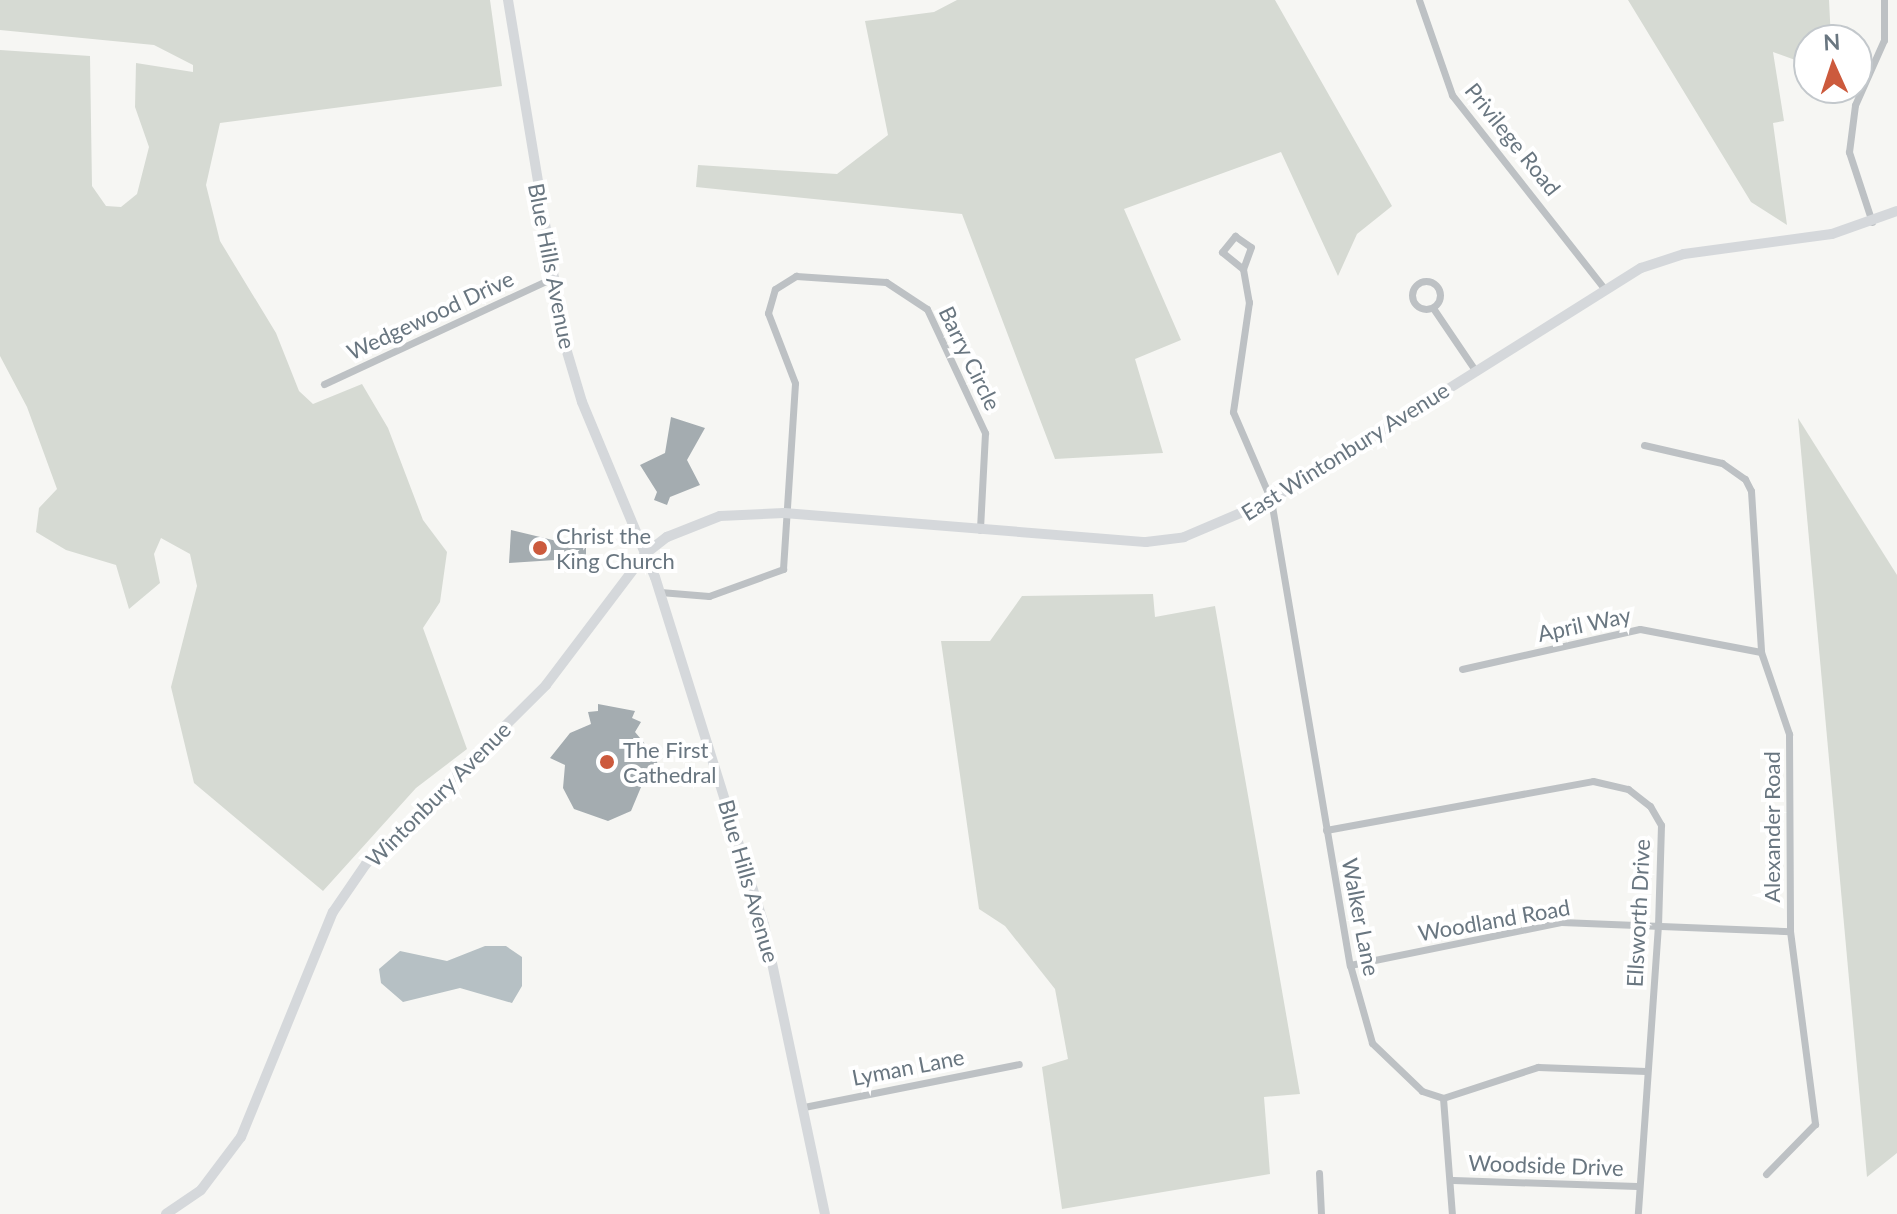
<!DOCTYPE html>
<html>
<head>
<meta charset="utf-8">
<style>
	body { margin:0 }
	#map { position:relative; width:1897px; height:1214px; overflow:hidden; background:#f6f6f3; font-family:Lato,sans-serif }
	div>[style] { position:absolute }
	.green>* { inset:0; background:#d6dad3 }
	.water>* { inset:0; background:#b6c0c4 }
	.building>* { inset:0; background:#a4acb0 }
	.street>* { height:7px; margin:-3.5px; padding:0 3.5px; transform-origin:3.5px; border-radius:3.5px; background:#bdc1c4 }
	.street>.ring { margin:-3.5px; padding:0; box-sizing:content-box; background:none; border:7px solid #bdc1c4; border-radius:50% }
	.secondary>* { height:10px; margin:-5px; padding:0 5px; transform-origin:5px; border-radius:5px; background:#d5d8db }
	.dots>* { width:22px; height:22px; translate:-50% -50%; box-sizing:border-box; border:4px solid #fff; border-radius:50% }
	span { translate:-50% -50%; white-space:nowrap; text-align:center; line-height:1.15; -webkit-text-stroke:8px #fff; paint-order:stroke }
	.street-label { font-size:22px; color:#697680 }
	.poi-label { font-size:22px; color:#697680 }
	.left { translate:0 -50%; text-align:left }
	.north { position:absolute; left:1793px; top:24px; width:80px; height:80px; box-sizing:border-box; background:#fff; border:2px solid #c3c8cc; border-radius:50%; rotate:357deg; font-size:22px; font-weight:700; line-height:32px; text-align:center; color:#697680 }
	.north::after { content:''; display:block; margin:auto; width:28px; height:36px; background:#cc5a3d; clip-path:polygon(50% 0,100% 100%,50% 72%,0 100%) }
</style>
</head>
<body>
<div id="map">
	<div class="green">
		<div style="clip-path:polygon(0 0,490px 0,502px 86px,220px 123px,206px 185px,220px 241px,276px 333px,299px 391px,313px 404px,362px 384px,388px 428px,423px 520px,447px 552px,440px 602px,423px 628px,467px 749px,416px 788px,323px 891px,194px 783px,171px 687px,197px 586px,190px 554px,161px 538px,154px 554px,160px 583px,129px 609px,116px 565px,66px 550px,36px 532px,39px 508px,57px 489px,27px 407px,0 356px,0 50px,90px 56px,92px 186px,106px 206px,121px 207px,137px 194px,149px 147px,135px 107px,136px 63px,193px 72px,193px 65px,154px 45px,0 30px)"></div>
		<div style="clip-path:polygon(957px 0,1275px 0,1392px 206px,1357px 234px,1338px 276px,1281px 152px,1124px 209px,1181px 340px,1135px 359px,1163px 453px,1055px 459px,962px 214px,696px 187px,698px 165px,837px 174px,888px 135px,865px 21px,934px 12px)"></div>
		<div style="clip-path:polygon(1628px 0,1829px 0,1831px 40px,1809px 40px,1809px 65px,1773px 52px,1784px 121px,1773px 123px,1787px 225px,1751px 202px)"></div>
		<div style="clip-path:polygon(1798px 418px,1897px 575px,1897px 1153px,1867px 1177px)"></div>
		<div style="clip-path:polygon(1153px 594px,1155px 617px,1215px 606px,1300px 1094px,1264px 1097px,1270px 1174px,1062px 1209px,1042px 1067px,1068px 1059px,1055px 989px,1005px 926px,979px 909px,941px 641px,990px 641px,1022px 596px)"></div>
	</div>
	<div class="water">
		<div style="clip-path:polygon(485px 946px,506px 946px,522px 957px,522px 986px,512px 1003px,460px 988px,403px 1002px,381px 983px,379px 969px,400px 951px,447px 961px)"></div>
	</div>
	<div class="building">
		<div style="clip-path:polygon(671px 417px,705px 428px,687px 460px,700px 485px,670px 497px,667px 505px,654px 500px,657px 492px,640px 465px,665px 453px)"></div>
		<div style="clip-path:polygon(511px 530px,586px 548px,586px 558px,509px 563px)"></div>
		<div style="clip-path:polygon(598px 704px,635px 711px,632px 718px,641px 722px,635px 732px,656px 757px,661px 780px,644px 780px,631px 811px,608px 821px,574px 809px,563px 788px,565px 765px,550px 758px,570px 733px,591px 724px,588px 712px,598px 711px)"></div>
	</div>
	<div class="street">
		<div style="left:1419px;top:0;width:101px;rotate:70.8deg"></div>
		<div style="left:1452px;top:95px;width:246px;rotate:51.8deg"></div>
		<div style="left:1872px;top:222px;width:74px;rotate:-108.2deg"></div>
		<div style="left:1849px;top:152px;width:47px;rotate:-82.7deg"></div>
		<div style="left:1855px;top:105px;width:71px;rotate:-66deg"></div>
		<div style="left:1884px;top:40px;width:40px;rotate:-90deg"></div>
		<div style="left:1243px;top:269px;width:27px;rotate:-141deg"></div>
		<div style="left:1222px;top:252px;width:21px;rotate:-51deg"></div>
		<div style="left:1235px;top:236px;width:19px;rotate:35deg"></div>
		<div style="left:1251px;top:247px;width:23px;rotate:110deg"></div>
		<div style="left:1243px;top:269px;width:34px;rotate:80deg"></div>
		<div style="left:1249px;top:302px;width:111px;rotate:98.3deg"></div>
		<div style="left:1233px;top:412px;width:96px;rotate:66.6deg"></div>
		<div style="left:1271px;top:500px;width:472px;rotate:80.4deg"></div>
		<div style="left:1350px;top:965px;width:81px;rotate:74.2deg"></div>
		<div style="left:1372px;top:1043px;width:69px;rotate:43.8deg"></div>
		<div style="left:1422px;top:1091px;width:22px;rotate:18deg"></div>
		<div style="left:1443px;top:1098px;width:100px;rotate:-18.1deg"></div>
		<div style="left:1538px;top:1067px;width:108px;rotate:2.1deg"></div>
		<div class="ring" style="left:1412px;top:281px;width:21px;height:21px"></div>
		<div style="left:1433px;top:308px;width:75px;rotate:55.9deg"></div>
		<div style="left:324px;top:384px;width:251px;rotate:-24.9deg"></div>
		<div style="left:1644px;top:445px;width:80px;rotate:13deg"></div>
		<div style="left:1722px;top:463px;width:28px;rotate:35deg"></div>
		<div style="left:1745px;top:479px;width:13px;rotate:63deg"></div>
		<div style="left:1751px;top:491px;width:161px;rotate:86.4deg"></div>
		<div style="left:1761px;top:652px;width:87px;rotate:71.1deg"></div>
		<div style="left:1789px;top:734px;width:197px;rotate:89.7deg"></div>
		<div style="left:1790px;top:931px;width:195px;rotate:82.6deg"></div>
		<div style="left:1815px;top:1124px;width:70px;rotate:134.4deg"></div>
		<div style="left:660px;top:592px;width:49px;rotate:4.7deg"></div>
		<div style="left:709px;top:596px;width:79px;rotate:-20deg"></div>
		<div style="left:783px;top:569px;width:186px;rotate:-86.3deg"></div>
		<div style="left:795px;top:383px;width:75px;rotate:-111.1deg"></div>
		<div style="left:768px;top:313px;width:25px;rotate:-74deg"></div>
		<div style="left:775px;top:289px;width:25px;rotate:-32deg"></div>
		<div style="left:796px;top:276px;width:90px;rotate:3.8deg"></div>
		<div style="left:886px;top:282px;width:49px;rotate:33.4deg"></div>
		<div style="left:927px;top:309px;width:137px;rotate:64.9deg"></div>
		<div style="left:985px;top:433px;width:97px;rotate:93deg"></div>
		<div style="left:1462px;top:669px;width:182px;rotate:-12.7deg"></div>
		<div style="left:1640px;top:629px;width:123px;rotate:10.8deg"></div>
		<div style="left:1326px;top:830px;width:271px;rotate:-10.4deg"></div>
		<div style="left:1593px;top:781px;width:36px;rotate:13deg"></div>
		<div style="left:1628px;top:789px;width:28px;rotate:38deg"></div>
		<div style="left:1650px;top:806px;width:22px;rotate:60deg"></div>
		<div style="left:1661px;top:825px;width:100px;rotate:91.7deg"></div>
		<div style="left:1658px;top:925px;width:290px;rotate:94deg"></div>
		<div style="left:1350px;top:965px;width:215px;rotate:-11.5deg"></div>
		<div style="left:1561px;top:922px;width:229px;rotate:2.3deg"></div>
		<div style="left:1443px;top:1098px;width:116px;rotate:85.6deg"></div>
		<div style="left:804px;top:1107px;width:219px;rotate:-11.3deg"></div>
		<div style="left:1319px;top:1173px;width:41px;rotate:87.2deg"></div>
		<div style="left:1453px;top:1180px;width:184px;rotate:1.9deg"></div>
	</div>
	<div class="secondary">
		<div style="left:508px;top:0;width:350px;rotate:80.6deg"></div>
		<div style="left:565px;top:345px;width:59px;rotate:73.4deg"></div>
		<div style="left:582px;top:402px;width:190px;rotate:67.4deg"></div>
		<div style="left:655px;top:577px;width:365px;rotate:72.6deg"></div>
		<div style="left:764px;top:925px;width:295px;rotate:78.1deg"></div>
		<div style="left:166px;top:1214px;width:42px;rotate:-34.4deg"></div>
		<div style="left:201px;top:1190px;width:66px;rotate:-53deg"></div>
		<div style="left:241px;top:1137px;width:243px;rotate:-67.8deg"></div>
		<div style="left:333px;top:912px;width:58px;rotate:-55.5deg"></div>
		<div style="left:366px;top:864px;width:254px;rotate:-44.8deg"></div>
		<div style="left:546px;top:685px;width:164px;rotate:-52.9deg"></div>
		<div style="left:645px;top:554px;width:28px;rotate:-38deg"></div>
		<div style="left:667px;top:537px;width:57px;rotate:-21.6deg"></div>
		<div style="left:720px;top:516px;width:64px;rotate:-2.7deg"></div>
		<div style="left:784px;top:513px;width:363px;rotate:4.6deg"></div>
		<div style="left:1146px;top:542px;width:38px;rotate:-7deg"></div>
		<div style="left:1184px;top:537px;width:95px;rotate:-23deg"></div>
		<div style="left:1271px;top:500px;width:437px;rotate:-32.1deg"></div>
		<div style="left:1641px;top:268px;width:45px;rotate:-18deg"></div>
		<div style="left:1684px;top:254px;width:149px;rotate:-7.7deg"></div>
		<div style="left:1832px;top:234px;width:69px;rotate:-19.5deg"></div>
	</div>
	<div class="dots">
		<div style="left:540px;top:548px;background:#cc5a3d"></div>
		<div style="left:607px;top:762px;background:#cc5a3d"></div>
	</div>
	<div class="street-label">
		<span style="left:1513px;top:139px;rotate:51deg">Privilege Road</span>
		<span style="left:552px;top:266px;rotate:79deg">Blue Hills Avenue</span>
		<span style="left:430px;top:315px;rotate:-25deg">Wedgewood Drive</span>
		<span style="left:970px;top:358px;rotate:64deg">Barry Circle</span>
		<span style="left:1345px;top:451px;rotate:-32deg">East Wintonbury Avenue</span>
		<span style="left:1584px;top:624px;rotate:-12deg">April Way</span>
		<span style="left:438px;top:794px;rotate:-45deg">Wintonbury Avenue</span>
		<span style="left:1772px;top:827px;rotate:-90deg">Alexander Road</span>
		<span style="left:749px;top:881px;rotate:74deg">Blue Hills Avenue</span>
		<span style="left:1638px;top:913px;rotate:-87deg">Ellsworth Drive</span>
		<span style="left:1361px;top:917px;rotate:79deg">Walker Lane</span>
		<span style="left:1494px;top:920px;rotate:-10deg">Woodland Road</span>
		<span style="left:908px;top:1067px;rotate:-11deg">Lyman Lane</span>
		<span style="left:1546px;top:1165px;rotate:2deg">Woodside Drive</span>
	</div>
	<div class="poi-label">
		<span class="left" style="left:556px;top:548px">Christ the<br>King Church</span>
		<span class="left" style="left:623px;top:762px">The First<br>Cathedral</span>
	</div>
	<div class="north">N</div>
</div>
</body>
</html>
